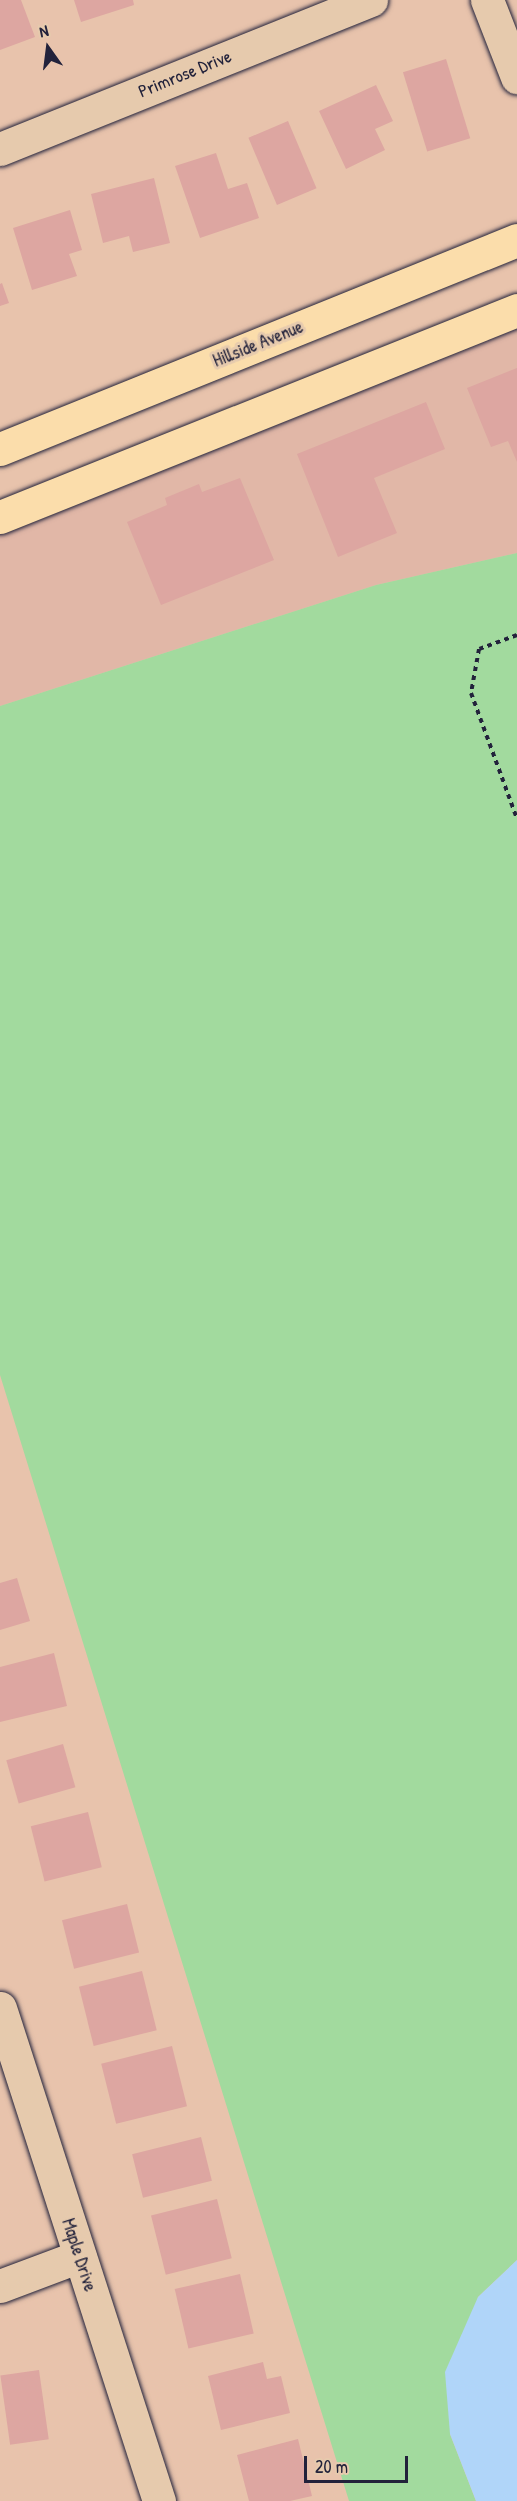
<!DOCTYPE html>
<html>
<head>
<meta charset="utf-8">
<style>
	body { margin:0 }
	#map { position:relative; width:517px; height:2501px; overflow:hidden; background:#e8c3ac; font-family:"Patrick Hand",sans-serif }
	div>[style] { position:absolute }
	.built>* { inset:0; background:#e1b7a7 }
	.green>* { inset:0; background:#a2da9e }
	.water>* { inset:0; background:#b0d5f9 }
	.building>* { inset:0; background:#dda6a1; transform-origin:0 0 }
	.path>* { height:4px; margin-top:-2px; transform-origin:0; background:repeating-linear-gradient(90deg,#22223b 0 4.5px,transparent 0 9px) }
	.roads { filter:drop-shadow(0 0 2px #22223b) drop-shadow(0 0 2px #22223b) }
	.minor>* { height:33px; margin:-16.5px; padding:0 16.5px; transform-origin:16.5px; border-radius:16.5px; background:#e6caad }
	.major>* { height:33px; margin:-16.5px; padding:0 16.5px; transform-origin:16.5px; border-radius:16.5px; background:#fbddab }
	span { translate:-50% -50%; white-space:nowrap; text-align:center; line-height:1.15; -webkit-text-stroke:6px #e6caad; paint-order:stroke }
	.street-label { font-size:18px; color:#22223b }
	.north { position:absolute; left:18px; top:18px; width:60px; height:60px; -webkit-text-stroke:4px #e6caad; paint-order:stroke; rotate:346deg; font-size:16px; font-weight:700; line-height:24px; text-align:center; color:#22223b }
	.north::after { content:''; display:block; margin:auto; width:21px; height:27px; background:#22223b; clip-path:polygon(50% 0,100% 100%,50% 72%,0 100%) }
	.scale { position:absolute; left:304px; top:2456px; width:104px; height:27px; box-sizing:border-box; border:3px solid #22223b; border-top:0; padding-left:8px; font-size:18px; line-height:21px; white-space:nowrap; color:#22223b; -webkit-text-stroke:4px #e6caad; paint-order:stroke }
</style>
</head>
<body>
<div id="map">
	<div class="built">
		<div style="clip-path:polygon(517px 310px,517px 553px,376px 585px,0 706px,0 517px)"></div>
	</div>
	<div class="green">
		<div style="clip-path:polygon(517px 553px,517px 2260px,478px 2297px,450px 2434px,476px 2501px,349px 2501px,0 1375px,0 706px,376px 585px)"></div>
	</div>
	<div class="water">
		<div style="clip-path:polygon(517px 2260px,517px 2501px,476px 2501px,450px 2434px,445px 2372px,478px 2297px)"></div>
	</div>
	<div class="building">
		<div style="clip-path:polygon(0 0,21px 0,35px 37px,0 50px)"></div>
		<div style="clip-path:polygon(74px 0,133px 0,134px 5px,81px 22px)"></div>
		<div style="left:446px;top:59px;width:83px;height:45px;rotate:73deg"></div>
		<div style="clip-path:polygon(376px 85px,393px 121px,375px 129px,385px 150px,346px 169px,319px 111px)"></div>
		<div style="left:288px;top:121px;width:73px;height:43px;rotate:67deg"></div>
		<div style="clip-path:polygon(216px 153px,228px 189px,247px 183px,259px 218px,200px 238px,175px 166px)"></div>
		<div style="clip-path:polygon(154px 178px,170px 243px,133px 252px,129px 236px,103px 243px,91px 194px)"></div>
		<div style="clip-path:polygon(70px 210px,82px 250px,69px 254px,77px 276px,32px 290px,13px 228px)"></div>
		<div style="clip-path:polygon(2px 283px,9px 303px,0 306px,0 284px)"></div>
		<div style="clip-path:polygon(517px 368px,517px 462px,508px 441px,491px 447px,467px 388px)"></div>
		<div style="clip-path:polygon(426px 402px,445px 449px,374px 478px,397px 533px,338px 557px,297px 454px)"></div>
		<div style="clip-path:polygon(240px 478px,274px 560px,161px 605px,127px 522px,167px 505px,165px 498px,199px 484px,202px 492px)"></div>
		<div style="clip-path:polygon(17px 1578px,30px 1621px,0 1630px,0 1583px)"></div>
		<div style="clip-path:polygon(54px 1653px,67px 1706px,0 1722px,0 1667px)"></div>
		<div style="left:63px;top:1744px;width:45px;height:59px;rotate:74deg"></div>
		<div style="left:88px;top:1812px;width:57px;height:59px;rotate:76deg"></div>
		<div style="left:127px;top:1904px;width:50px;height:67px;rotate:76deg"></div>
		<div style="left:142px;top:1971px;width:61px;height:65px;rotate:76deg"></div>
		<div style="left:172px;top:2046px;width:62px;height:73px;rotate:76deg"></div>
		<div style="left:201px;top:2137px;width:45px;height:71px;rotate:76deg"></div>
		<div style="left:217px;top:2199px;width:61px;height:68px;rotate:76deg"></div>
		<div style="left:240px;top:2274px;width:61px;height:67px;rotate:77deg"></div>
		<div style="clip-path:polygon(263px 2362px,267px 2379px,281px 2376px,290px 2413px,221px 2430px,208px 2376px)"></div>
		<div style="left:39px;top:2370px;width:70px;height:39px;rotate:82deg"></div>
		<div style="clip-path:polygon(298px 2439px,312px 2496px,290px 2501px,249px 2501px,237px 2455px)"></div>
	</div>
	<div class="path">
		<div style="left:517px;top:635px;width:40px;rotate:159.8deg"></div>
		<div style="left:479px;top:649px;width:45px;rotate:100.3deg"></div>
		<div style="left:471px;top:693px;width:134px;rotate:69.9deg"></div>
	</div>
	<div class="roads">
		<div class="minor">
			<div style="left:487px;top:0;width:83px;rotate:68.7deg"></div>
			<div style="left:0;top:149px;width:400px;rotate:-21.9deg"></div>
			<div style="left:0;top:2008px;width:518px;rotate:72.12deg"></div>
			<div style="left:0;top:2286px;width:85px;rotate:-20.6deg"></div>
		</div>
		<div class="major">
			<div style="left:0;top:449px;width:558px;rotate:-22.01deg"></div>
			<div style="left:0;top:517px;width:557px;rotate:-21.82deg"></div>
		</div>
	</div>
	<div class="street-label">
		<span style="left:185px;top:74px;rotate:-22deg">Primrose Drive</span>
		<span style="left:258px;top:344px;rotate:-22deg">Hillside Avenue</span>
		<span style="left:79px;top:2255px;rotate:72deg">Maple Drive</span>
	</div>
	<div class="north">N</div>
	<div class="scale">20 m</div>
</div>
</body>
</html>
